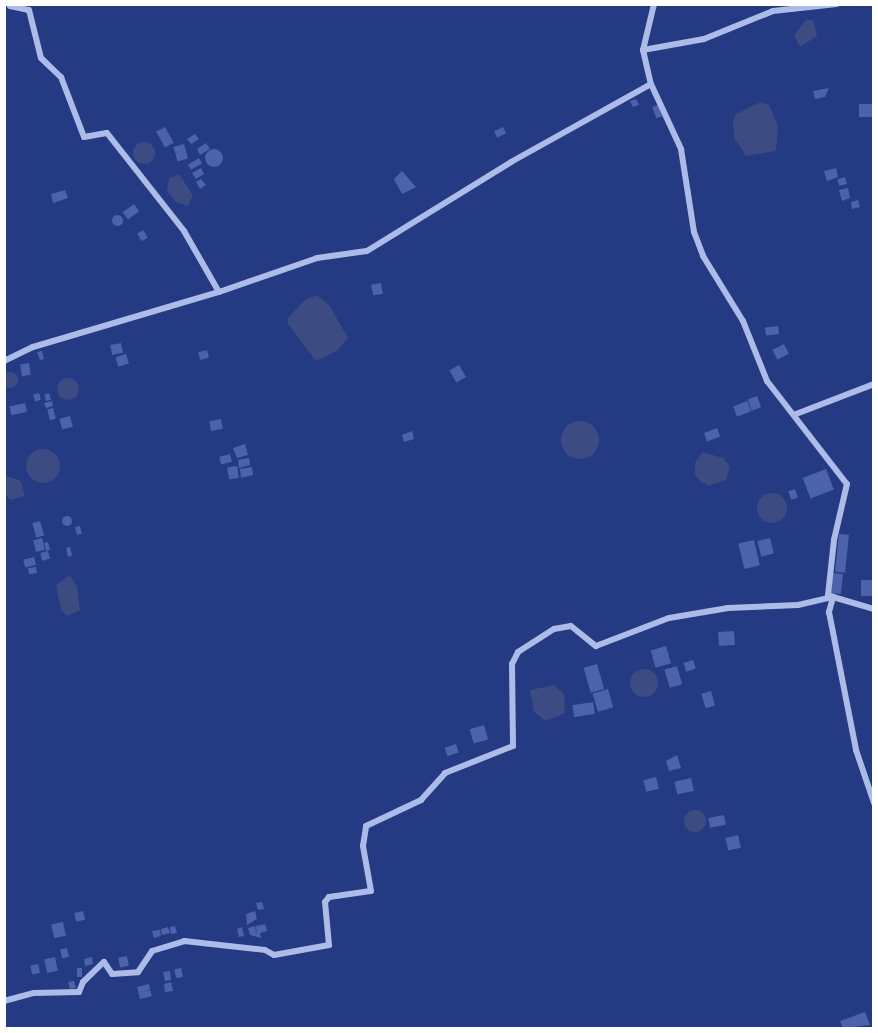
<!DOCTYPE html>
<html>
<head>
<meta charset="utf-8">
<style>
	body { margin:0 }
	#map { position:relative; width:878px; height:1033px; overflow:hidden; background:#243a82; font-family:Quicksand,sans-serif }
	div>[style] { position:absolute }
	.water>* { inset:0; background:#3c4b81 }
	.round { border-radius:50% }
	.building>* { inset:0; background:#4c63ab; transform-origin:0 0 }
	.minor>* { height:6px; margin:-3px; padding:0 3px; transform-origin:3px; border-radius:3px; background:#acbbe7 }
	span { translate:-50% -50%; white-space:nowrap; text-align:center; line-height:1.15; -webkit-text-stroke:6px #243a82; paint-order:stroke }
	.frame { position:absolute; inset:0; border:6px solid #fff; pointer-events:none }
</style>
</head>
<body>
<div id="map">
	<div class="water">
		<div style="clip-path:polygon(806px 20px,813px 20px,817px 36px,800px 47px,794px 35px)"></div>
		<div style="clip-path:polygon(761px 102px,769px 105px,778px 125px,776px 151px,746px 156px,734px 138px,733px 122px,736px 114px)"></div>
		<div class="round" style="left:133px;top:142px;width:22px;height:22px"></div>
		<div style="clip-path:polygon(179px 174px,193px 195px,188px 206px,176px 202px,167px 191px,169px 178px)"></div>
		<div style="clip-path:polygon(317px 295px,329px 305px,348px 338px,337px 351px,316px 361px,288px 324px,288px 318px,306px 299px)"></div>
		<div class="round" style="left:2px;top:372px;width:16px;height:16px"></div>
		<div class="round" style="left:57px;top:378px;width:22px;height:22px"></div>
		<div class="round" style="left:561px;top:421px;width:38px;height:38px"></div>
		<div class="round" style="left:26px;top:449px;width:34px;height:34px"></div>
		<div style="clip-path:polygon(702px 452px,723px 458px,730px 466px,726px 480px,708px 486px,700px 481px,695px 474px,695px 463px)"></div>
		<div style="clip-path:polygon(4px 475px,21px 481px,25px 496px,11px 500px,5px 495px)"></div>
		<div class="round" style="left:757px;top:493px;width:30px;height:30px"></div>
		<div style="clip-path:polygon(70px 575px,77px 587px,80px 610px,67px 616px,61px 610px,56px 585px)"></div>
		<div class="round" style="left:630px;top:669px;width:28px;height:28px"></div>
		<div style="clip-path:polygon(555px 685px,564px 695px,565px 713px,546px 721px,534px 712px,530px 690px)"></div>
		<div class="round" style="left:684px;top:810px;width:22px;height:22px"></div>
	</div>
	<div class="building">
		<div style="clip-path:polygon(829px 88px,825px 97px,815px 99px,813px 91px)"></div>
		<div style="clip-path:polygon(636px 99px,639px 105px,633px 107px,630px 101px)"></div>
		<div style="left:859px;top:104px;width:15px;height:13px"></div>
		<div style="left:658px;top:105px;width:12px;height:6px;rotate:70deg"></div>
		<div style="left:165px;top:127px;width:18px;height:10px;rotate:61deg"></div>
		<div style="left:503px;top:127px;width:7px;height:10px;rotate:63deg"></div>
		<div style="clip-path:polygon(195px 134px,199px 139px,191px 144px,187px 139px)"></div>
		<div style="clip-path:polygon(206px 143px,210px 149px,200px 155px,197px 149px)"></div>
		<div style="left:184px;top:144px;width:15px;height:11px;rotate:74deg"></div>
		<div class="round" style="left:205px;top:149px;width:18px;height:18px"></div>
		<div style="left:199px;top:158px;width:6px;height:13px;rotate:59deg"></div>
		<div style="clip-path:polygon(201px 168px,204px 174px,196px 179px,192px 173px)"></div>
		<div style="clip-path:polygon(836px 168px,838px 177px,827px 181px,824px 171px)"></div>
		<div style="clip-path:polygon(402px 171px,416px 187px,402px 194px,394px 179px)"></div>
		<div style="left:845px;top:177px;width:7px;height:8px;rotate:74deg"></div>
		<div style="clip-path:polygon(201px 179px,206px 185px,200px 189px,196px 182px)"></div>
		<div style="clip-path:polygon(848px 188px,850px 198px,842px 201px,839px 190px)"></div>
		<div style="clip-path:polygon(65px 190px,68px 198px,53px 203px,51px 194px)"></div>
		<div style="clip-path:polygon(858px 200px,860px 207px,852px 209px,851px 202px)"></div>
		<div style="left:134px;top:204px;width:9px;height:14px;rotate:54deg"></div>
		<div class="round" style="left:111.5px;top:214.5px;width:11px;height:11px"></div>
		<div style="left:143px;top:230px;width:9px;height:7px;rotate:58deg"></div>
		<div style="left:381px;top:283px;width:11px;height:10px;rotate:80deg"></div>
		<div style="left:778px;top:326px;width:8px;height:13px;rotate:83deg"></div>
		<div style="left:121px;top:343px;width:10px;height:11px;rotate:79deg"></div>
		<div style="left:784px;top:344px;width:11px;height:13px;rotate:63deg"></div>
		<div style="left:207px;top:350px;width:8px;height:9px;rotate:76deg"></div>
		<div style="clip-path:polygon(42px 351px,44px 359px,40px 360px,37px 352px)"></div>
		<div style="left:126px;top:354px;width:10px;height:11px;rotate:73deg"></div>
		<div style="left:29px;top:363px;width:12px;height:9px;rotate:81deg"></div>
		<div style="left:459px;top:365px;width:14px;height:11px;rotate:60deg"></div>
		<div style="left:39px;top:393px;width:7px;height:6px;rotate:74deg"></div>
		<div style="left:49px;top:393px;width:7px;height:5px;rotate:74deg"></div>
		<div style="left:757px;top:396px;width:12px;height:10px;rotate:70deg"></div>
		<div style="clip-path:polygon(52px 401px,53px 406px,46px 408px,44px 403px)"></div>
		<div style="left:747px;top:401px;width:11px;height:15px;rotate:68deg"></div>
		<div style="left:25px;top:403px;width:9px;height:16px;rotate:77deg"></div>
		<div style="left:53px;top:408px;width:11px;height:6px;rotate:75deg"></div>
		<div style="left:70px;top:416px;width:11px;height:11px;rotate:75deg"></div>
		<div style="left:221px;top:419px;width:10px;height:12px;rotate:79deg"></div>
		<div style="left:717px;top:428px;width:9px;height:14px;rotate:69deg"></div>
		<div style="clip-path:polygon(412px 431px,414px 439px,404px 442px,402px 435px)"></div>
		<div style="clip-path:polygon(245px 444px,248px 455px,237px 458px,233px 448px)"></div>
		<div style="left:230px;top:454px;width:8px;height:11px;rotate:76deg"></div>
		<div style="clip-path:polygon(249px 458px,250px 465px,239px 468px,238px 460px)"></div>
		<div style="left:237px;top:466px;width:12px;height:10px;rotate:81deg"></div>
		<div style="clip-path:polygon(252px 467px,253px 475px,241px 478px,240px 469px)"></div>
		<div style="left:826px;top:469px;width:22px;height:25px;rotate:69deg"></div>
		<div style="left:795px;top:489px;width:9px;height:7px;rotate:72deg"></div>
		<div class="round" style="left:62px;top:516px;width:10px;height:10px"></div>
		<div style="left:40px;top:521px;width:15px;height:8px;rotate:74deg"></div>
		<div style="left:80px;top:526px;width:8px;height:5px;rotate:76deg"></div>
		<div style="left:839px;top:534px;width:10px;height:38px;rotate:6deg"></div>
		<div style="left:42px;top:538px;width:12px;height:9px;rotate:76deg"></div>
		<div style="left:770px;top:538px;width:16px;height:13px;rotate:76deg"></div>
		<div style="left:754px;top:540px;width:26px;height:16px;rotate:77deg"></div>
		<div style="left:48px;top:542px;width:8px;height:4px;rotate:76deg"></div>
		<div style="left:70px;top:547px;width:9px;height:4px;rotate:77deg"></div>
		<div style="left:48px;top:551px;width:8px;height:8px;rotate:76deg"></div>
		<div style="left:34px;top:557px;width:8px;height:11px;rotate:76deg"></div>
		<div style="left:36px;top:567px;width:6px;height:8px;rotate:81deg"></div>
		<div style="left:833px;top:573px;width:10px;height:20px;rotate:6deg"></div>
		<div style="left:861px;top:580px;width:13px;height:16px"></div>
		<div style="left:734px;top:631px;width:14px;height:16px;rotate:86deg"></div>
		<div style="left:666px;top:646px;width:18px;height:16px;rotate:74deg"></div>
		<div style="left:693px;top:660px;width:9px;height:10px;rotate:72deg"></div>
		<div style="left:597px;top:664px;width:26px;height:14px;rotate:74deg"></div>
		<div style="left:677px;top:666px;width:19px;height:13px;rotate:74deg"></div>
		<div style="left:608px;top:689px;width:19px;height:16px;rotate:74deg"></div>
		<div style="left:711px;top:691px;width:15px;height:10px;rotate:74deg"></div>
		<div style="left:593px;top:702px;width:12px;height:21px;rotate:81deg"></div>
		<div style="left:484px;top:725px;width:15px;height:15px;rotate:74deg"></div>
		<div style="left:456px;top:744px;width:9px;height:12px;rotate:72deg"></div>
		<div style="clip-path:polygon(677px 755px,681px 768px,669px 771px,666px 761px)"></div>
		<div style="left:656px;top:777px;width:12px;height:13px;rotate:76deg"></div>
		<div style="left:691px;top:778px;width:13px;height:17px;rotate:77deg"></div>
		<div style="left:724px;top:815px;width:10px;height:16px;rotate:79deg"></div>
		<div style="left:738px;top:835px;width:13px;height:13px;rotate:77deg"></div>
		<div style="clip-path:polygon(262px 902px,264px 909px,258px 910px,256px 903px)"></div>
		<div style="left:83px;top:911px;width:9px;height:9px;rotate:77deg"></div>
		<div style="clip-path:polygon(255px 911px,257px 919px,247px 925px,246px 914px)"></div>
		<div style="left:63px;top:922px;width:14px;height:12px;rotate:78deg"></div>
		<div style="clip-path:polygon(265px 924px,267px 931px,260px 933px,261px 938px,250px 935px,248px 928px,255px 926px,257px 935px,256px 926px)"></div>
		<div style="clip-path:polygon(175px 926px,177px 933px,171px 934px,170px 927px)"></div>
		<div style="clip-path:polygon(168px 927px,170px 933px,162px 935px,161px 929px)"></div>
		<div style="clip-path:polygon(242px 927px,244px 936px,239px 937px,237px 929px)"></div>
		<div style="clip-path:polygon(160px 930px,161px 936px,154px 938px,152px 931px)"></div>
		<div style="left:67px;top:948px;width:9px;height:7px;rotate:77deg"></div>
		<div style="left:127px;top:956px;width:10px;height:9px;rotate:79deg"></div>
		<div style="left:55px;top:957px;width:14px;height:11px;rotate:78deg"></div>
		<div style="clip-path:polygon(92px 957px,93px 964px,85px 966px,84px 959px)"></div>
		<div style="left:38px;top:964px;width:9px;height:8px;rotate:77deg"></div>
		<div style="left:77px;top:968px;width:5px;height:9px"></div>
		<div style="left:181px;top:968px;width:9px;height:7px;rotate:77deg"></div>
		<div style="clip-path:polygon(170px 971px,171px 980px,165px 981px,163px 972px)"></div>
		<div style="clip-path:polygon(74px 981px,76px 988px,70px 989px,68px 982px)"></div>
		<div style="clip-path:polygon(171px 982px,173px 991px,165px 992px,164px 984px)"></div>
		<div style="clip-path:polygon(149px 984px,150px 989px,143px 992px,150px 990px,152px 996px,140px 999px,137px 987px)"></div>
		<div style="clip-path:polygon(865px 1012px,870px 1025px,843px 1028px,840px 1021px)"></div>
	</div>
	<div class="minor">
		<div style="left:654px;top:4px;width:47px;rotate:103.4deg"></div>
		<div style="left:643px;top:50px;width:35px;rotate:77deg"></div>
		<div style="left:651px;top:84px;width:72px;rotate:65.2deg"></div>
		<div style="left:681px;top:149px;width:84px;rotate:81.1deg"></div>
		<div style="left:694px;top:232px;width:26px;rotate:69deg"></div>
		<div style="left:703px;top:256px;width:76px;rotate:58.4deg"></div>
		<div style="left:743px;top:321px;width:65px;rotate:68.2deg"></div>
		<div style="left:767px;top:381px;width:130px;rotate:52.2deg"></div>
		<div style="left:847px;top:484px;width:57px;rotate:103.1deg"></div>
		<div style="left:834px;top:540px;width:55px;rotate:96.2deg"></div>
		<div style="left:828px;top:595px;width:5px;rotate:22deg"></div>
		<div style="left:833px;top:597px;width:16px;rotate:105deg"></div>
		<div style="left:829px;top:612px;width:141px;rotate:78.9deg"></div>
		<div style="left:856px;top:750px;width:56px;rotate:71.2deg"></div>
		<div style="left:10px;top:6px;width:19px;rotate:12deg"></div>
		<div style="left:29px;top:10px;width:49px;rotate:76deg"></div>
		<div style="left:41px;top:58px;width:28px;rotate:44deg"></div>
		<div style="left:61px;top:77px;width:64px;rotate:69deg"></div>
		<div style="left:84px;top:137px;width:23px;rotate:-10deg"></div>
		<div style="left:107px;top:133px;width:125px;rotate:51.8deg"></div>
		<div style="left:184px;top:231px;width:70px;rotate:60.2deg"></div>
		<div style="left:643px;top:50px;width:62px;rotate:-10.2deg"></div>
		<div style="left:704px;top:39px;width:74px;rotate:-22.1deg"></div>
		<div style="left:773px;top:11px;width:64px;rotate:-6.2deg"></div>
		<div style="left:4px;top:361px;width:32px;rotate:-26deg"></div>
		<div style="left:33px;top:347px;width:194px;rotate:-16.5deg"></div>
		<div style="left:219px;top:292px;width:104px;rotate:-19.1deg"></div>
		<div style="left:317px;top:258px;width:50px;rotate:-8deg"></div>
		<div style="left:367px;top:251px;width:169px;rotate:-31.7deg"></div>
		<div style="left:511px;top:162px;width:160px;rotate:-29.1deg"></div>
		<div style="left:796px;top:414px;width:84px;rotate:-21deg"></div>
		<div style="left:4px;top:1001px;width:31px;rotate:-15deg"></div>
		<div style="left:34px;top:993px;width:45px;rotate:-1.3deg"></div>
		<div style="left:79px;top:992px;width:11px;rotate:-68deg"></div>
		<div style="left:83px;top:982px;width:29px;rotate:-44deg"></div>
		<div style="left:104px;top:962px;width:14px;rotate:56deg"></div>
		<div style="left:112px;top:974px;width:26px;rotate:-4deg"></div>
		<div style="left:138px;top:972px;width:25px;rotate:-56deg"></div>
		<div style="left:152px;top:951px;width:34px;rotate:-17deg"></div>
		<div style="left:184px;top:941px;width:81px;rotate:6.3deg"></div>
		<div style="left:265px;top:950px;width:10px;rotate:29deg"></div>
		<div style="left:274px;top:955px;width:56px;rotate:-10.3deg"></div>
		<div style="left:329px;top:945px;width:43px;rotate:-95.3deg"></div>
		<div style="left:325px;top:902px;width:6px;rotate:-51deg"></div>
		<div style="left:329px;top:897px;width:42px;rotate:-8.1deg"></div>
		<div style="left:371px;top:891px;width:46px;rotate:-100.1deg"></div>
		<div style="left:363px;top:846px;width:20px;rotate:-81deg"></div>
		<div style="left:366px;top:826px;width:61px;rotate:-25.3deg"></div>
		<div style="left:421px;top:800px;width:36px;rotate:-48deg"></div>
		<div style="left:445px;top:773px;width:73px;rotate:-21.7deg"></div>
		<div style="left:513px;top:746px;width:82px;rotate:-90.7deg"></div>
		<div style="left:512px;top:664px;width:13px;rotate:-63deg"></div>
		<div style="left:518px;top:652px;width:43px;rotate:-32.6deg"></div>
		<div style="left:554px;top:629px;width:17px;rotate:-10deg"></div>
		<div style="left:571px;top:626px;width:32px;rotate:39deg"></div>
		<div style="left:596px;top:646px;width:78px;rotate:-21deg"></div>
		<div style="left:669px;top:618px;width:60px;rotate:-9.6deg"></div>
		<div style="left:728px;top:608px;width:70px;rotate:-2.5deg"></div>
		<div style="left:798px;top:605px;width:36px;rotate:-13deg"></div>
		<div style="left:833px;top:597px;width:43px;rotate:16.3deg"></div>
	</div>
	<div class="frame"></div>
</div>
</body>
</html>
